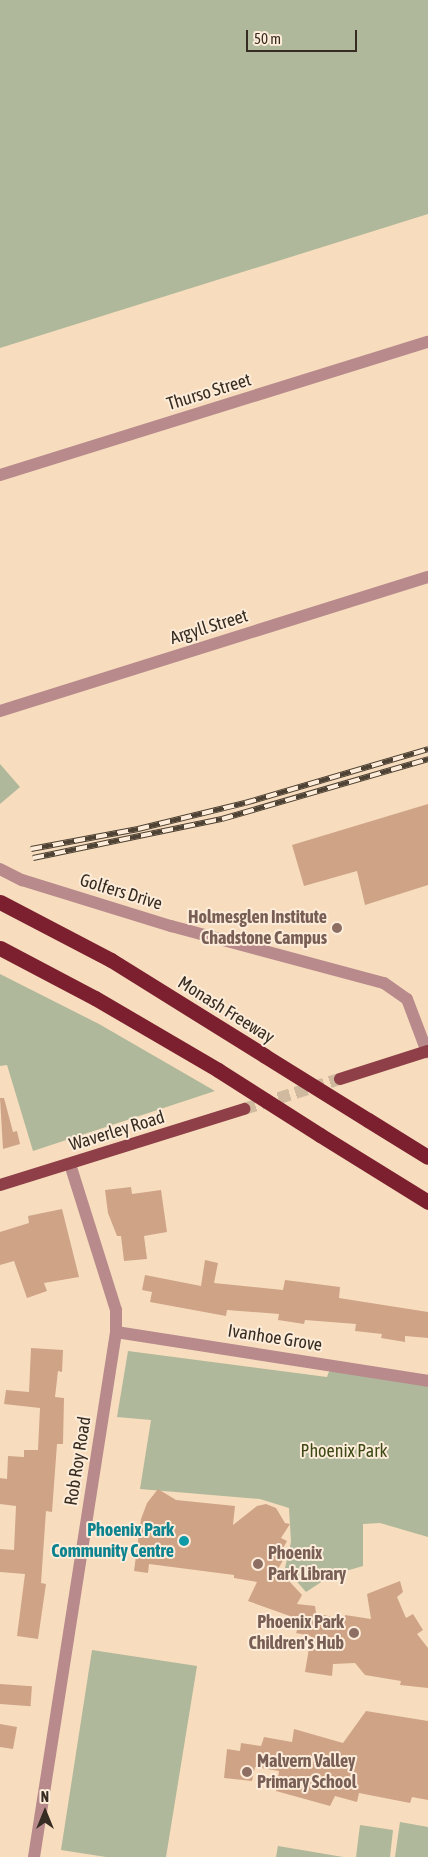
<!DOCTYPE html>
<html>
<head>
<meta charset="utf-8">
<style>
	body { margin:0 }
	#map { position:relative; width:428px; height:1857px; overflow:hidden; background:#f7ddbe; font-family:"Asap Condensed",sans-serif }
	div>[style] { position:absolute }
	.green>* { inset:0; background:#afb89a }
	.building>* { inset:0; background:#cfa386; transform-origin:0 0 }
	.major-tunnel>* { height:12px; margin-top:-6px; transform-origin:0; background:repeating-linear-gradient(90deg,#d0ba9f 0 12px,transparent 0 18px) }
	.minor>* { height:12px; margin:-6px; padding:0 6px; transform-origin:6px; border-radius:6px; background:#b88a8c }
	.major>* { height:12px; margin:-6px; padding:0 6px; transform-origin:6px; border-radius:6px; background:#8e3f47 }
	.highway>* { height:15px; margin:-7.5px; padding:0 7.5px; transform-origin:7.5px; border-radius:7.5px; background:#7c202f }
	.rail>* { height:5.5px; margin-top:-2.75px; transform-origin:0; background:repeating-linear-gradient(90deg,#fcecd9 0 11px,#4e4235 0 22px); box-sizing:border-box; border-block:1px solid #4e4235 }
	.highway-bridge>* { height:15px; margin:-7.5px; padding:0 7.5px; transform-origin:7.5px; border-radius:7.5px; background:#7c202f }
	.dots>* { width:14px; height:14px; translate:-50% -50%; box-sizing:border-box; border:2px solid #fcecd9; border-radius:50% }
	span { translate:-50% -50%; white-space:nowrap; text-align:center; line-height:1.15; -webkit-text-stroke:4px #fcecd9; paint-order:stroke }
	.street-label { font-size:18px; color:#362c21 }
	.education-label { font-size:18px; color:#785e54; font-weight:700 }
	.right { translate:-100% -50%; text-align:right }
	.left { translate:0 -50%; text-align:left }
	.park-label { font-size:18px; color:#3d4914 }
	.culture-label { font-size:18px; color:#0d838f; font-weight:700 }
	.north { position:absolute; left:20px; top:1787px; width:50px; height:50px; -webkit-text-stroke:4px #fcecd9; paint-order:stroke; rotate:0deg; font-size:14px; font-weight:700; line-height:20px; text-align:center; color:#362c21 }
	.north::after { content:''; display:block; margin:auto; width:18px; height:22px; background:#362c21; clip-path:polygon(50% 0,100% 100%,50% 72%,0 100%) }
	.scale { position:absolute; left:246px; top:30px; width:111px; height:22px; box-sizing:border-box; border:2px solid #362c21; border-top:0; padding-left:6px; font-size:15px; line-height:18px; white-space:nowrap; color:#362c21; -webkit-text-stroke:4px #fcecd9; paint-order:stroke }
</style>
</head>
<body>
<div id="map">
	<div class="green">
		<div style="clip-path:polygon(0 0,428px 0,428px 214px,0 348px)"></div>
		<div style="clip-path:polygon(0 764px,20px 787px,0 804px)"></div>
		<div style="clip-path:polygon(0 974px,99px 1024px,215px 1091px,33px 1151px,7px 1065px,0 1066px)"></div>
		<div style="clip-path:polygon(128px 1351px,327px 1377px,330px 1369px,428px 1384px,428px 1537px,380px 1523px,363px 1524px,363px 1566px,332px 1575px,306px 1592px,285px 1568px,291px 1542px,289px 1508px,260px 1499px,140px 1489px,151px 1420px,117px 1417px)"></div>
		<div style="clip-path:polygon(92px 1650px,197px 1666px,166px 1857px,106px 1857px,61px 1850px)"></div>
		<div style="clip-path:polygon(400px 1822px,428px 1827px,428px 1857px,395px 1857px)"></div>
		<div style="clip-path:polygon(360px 1825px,393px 1830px,390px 1857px,356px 1857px)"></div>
		<div style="clip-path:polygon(278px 1846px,343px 1857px,276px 1857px)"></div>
	</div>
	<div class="building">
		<div style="clip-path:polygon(428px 804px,428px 885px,365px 905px,357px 871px,304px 886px,292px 845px)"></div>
		<div style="clip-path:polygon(0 1098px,4px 1098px,13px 1132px,17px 1131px,20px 1144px,3px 1149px)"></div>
		<div style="clip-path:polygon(131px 1187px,132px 1194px,161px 1190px,167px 1232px,144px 1236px,147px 1259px,124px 1261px,121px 1236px,117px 1236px,108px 1213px,105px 1190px)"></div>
		<div style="clip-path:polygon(62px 1209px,79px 1277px,44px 1283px,47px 1291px,27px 1298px,14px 1261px,0 1265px,0 1232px,29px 1223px,28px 1216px)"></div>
		<div style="clip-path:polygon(205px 1260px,218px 1263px,214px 1283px,283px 1290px,285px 1280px,340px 1287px,339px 1298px,428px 1312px,428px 1338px,405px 1336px,405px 1342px,381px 1338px,382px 1334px,355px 1331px,356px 1324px,305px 1320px,304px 1324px,278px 1320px,279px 1314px,227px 1310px,226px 1316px,150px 1302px,152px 1292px,142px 1290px,145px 1275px,201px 1286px)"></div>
		<div style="clip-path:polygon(31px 1348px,63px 1350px,62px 1372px,58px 1371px,55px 1397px,64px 1398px,63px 1444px,57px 1444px,52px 1512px,46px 1511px,41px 1583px,46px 1584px,38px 1639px,17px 1636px,25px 1574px,0 1572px,0 1549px,14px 1550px,16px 1506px,0 1504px,0 1478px,7px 1479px,8px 1456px,24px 1457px,24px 1450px,38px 1450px,40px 1408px,4px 1404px,6px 1390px,29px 1392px)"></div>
		<div style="clip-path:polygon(158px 1489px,176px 1500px,235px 1506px,233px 1525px,257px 1506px,266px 1504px,276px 1508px,285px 1523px,290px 1524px,281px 1538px,287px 1541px,280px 1554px,285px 1557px,278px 1569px,302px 1595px,297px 1604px,315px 1606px,316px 1613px,344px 1620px,345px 1615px,371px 1619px,367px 1594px,400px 1581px,403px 1592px,397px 1597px,406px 1618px,413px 1614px,423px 1630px,417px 1634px,428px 1648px,428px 1688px,400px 1685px,401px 1681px,365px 1675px,355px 1663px,333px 1664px,332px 1676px,305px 1672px,311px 1636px,296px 1633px,301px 1620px,248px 1601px,257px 1582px,234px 1578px,234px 1575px,149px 1564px,148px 1573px,134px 1571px,141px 1519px,147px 1503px)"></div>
		<div style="left:0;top:1684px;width:32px;height:20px;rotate:4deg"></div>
		<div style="clip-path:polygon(366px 1711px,428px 1721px,428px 1800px,412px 1797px,410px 1803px,359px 1793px,357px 1802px,335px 1796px,330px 1806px,276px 1791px,279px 1771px,255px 1767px,252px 1781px,224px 1778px,227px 1749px,240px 1751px,241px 1743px,261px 1746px,264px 1737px,292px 1742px,294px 1729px,343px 1743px)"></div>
		<div style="clip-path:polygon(0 1724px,17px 1727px,13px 1749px,0 1747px)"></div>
	</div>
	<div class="major-tunnel">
		<div style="left:244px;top:1109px;width:101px;rotate:-17.4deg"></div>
	</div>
	<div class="minor">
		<div style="left:0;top:475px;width:448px;rotate:-17.3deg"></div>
		<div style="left:0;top:711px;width:448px;rotate:-17.4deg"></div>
		<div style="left:0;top:869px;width:25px;rotate:27deg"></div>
		<div style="left:22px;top:880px;width:156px;rotate:17.2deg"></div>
		<div style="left:171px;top:926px;width:220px;rotate:15deg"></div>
		<div style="left:384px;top:983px;width:28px;rotate:35deg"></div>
		<div style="left:407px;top:999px;width:57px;rotate:69.3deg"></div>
		<div style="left:116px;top:1332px;width:316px;rotate:8.9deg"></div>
		<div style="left:34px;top:1857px;width:531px;rotate:-81.12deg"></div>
		<div style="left:116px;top:1332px;width:22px;rotate:-90deg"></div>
		<div style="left:116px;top:1310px;width:153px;rotate:-107.5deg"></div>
	</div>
	<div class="major">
		<div style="left:340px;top:1079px;width:92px;rotate:-17.7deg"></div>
		<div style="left:0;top:1185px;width:256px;rotate:-17.3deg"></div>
	</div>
	<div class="highway">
		<div style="left:0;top:902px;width:125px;rotate:27.6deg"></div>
		<div style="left:111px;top:960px;width:181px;rotate:31.9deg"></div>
		<div style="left:0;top:948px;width:107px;rotate:27.8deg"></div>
		<div style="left:95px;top:998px;width:143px;rotate:30.3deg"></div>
		<div style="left:368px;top:1120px;width:70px;rotate:31.7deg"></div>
		<div style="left:320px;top:1135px;width:127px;rotate:31.8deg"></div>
	</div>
	<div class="rail">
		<div style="left:31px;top:849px;width:109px;rotate:-10.6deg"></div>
		<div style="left:138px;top:829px;width:110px;rotate:-13.7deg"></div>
		<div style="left:245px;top:803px;width:191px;rotate:-16.4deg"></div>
		<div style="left:33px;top:858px;width:193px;rotate:-11.7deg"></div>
		<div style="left:222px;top:819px;width:215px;rotate:-16.2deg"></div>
	</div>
	<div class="highway-bridge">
		<div style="left:265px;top:1056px;width:121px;rotate:31.9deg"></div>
		<div style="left:218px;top:1070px;width:121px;rotate:32.5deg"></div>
	</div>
	<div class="dots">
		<div style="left:337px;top:928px;background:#8d6e63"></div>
		<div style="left:184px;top:1541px;background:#0f9aa8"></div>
		<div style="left:258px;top:1564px;background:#8d6e63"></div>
		<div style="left:354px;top:1633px;background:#8d6e63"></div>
		<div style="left:247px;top:1772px;background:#8d6e63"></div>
	</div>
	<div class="street-label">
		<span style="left:209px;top:392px;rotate:-17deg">Thurso Street</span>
		<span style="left:209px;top:627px;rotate:-17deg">Argyll Street</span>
		<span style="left:121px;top:892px;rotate:17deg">Golfers Drive</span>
		<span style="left:226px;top:1010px;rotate:32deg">Monash Freeway</span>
		<span style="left:117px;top:1131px;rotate:-17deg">Waverley Road</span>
		<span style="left:275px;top:1338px;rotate:9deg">Ivanhoe Grove</span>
		<span style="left:78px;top:1461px;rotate:-81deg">Rob Roy Road</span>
	</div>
	<div class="education-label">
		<span class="right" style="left:327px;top:928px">Holmesglen Institute<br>Chadstone Campus</span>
		<span class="left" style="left:268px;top:1564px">Phoenix<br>Park Library</span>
		<span class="right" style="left:344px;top:1633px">Phoenix Park<br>Children's Hub</span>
		<span class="left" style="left:257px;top:1772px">Malvern Valley<br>Primary School</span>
	</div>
	<div class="park-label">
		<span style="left:344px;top:1451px">Phoenix Park</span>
	</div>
	<div class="culture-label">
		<span class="right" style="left:174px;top:1541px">Phoenix Park<br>Community Centre</span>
	</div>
	<div class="north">N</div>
	<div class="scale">50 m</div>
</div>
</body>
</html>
